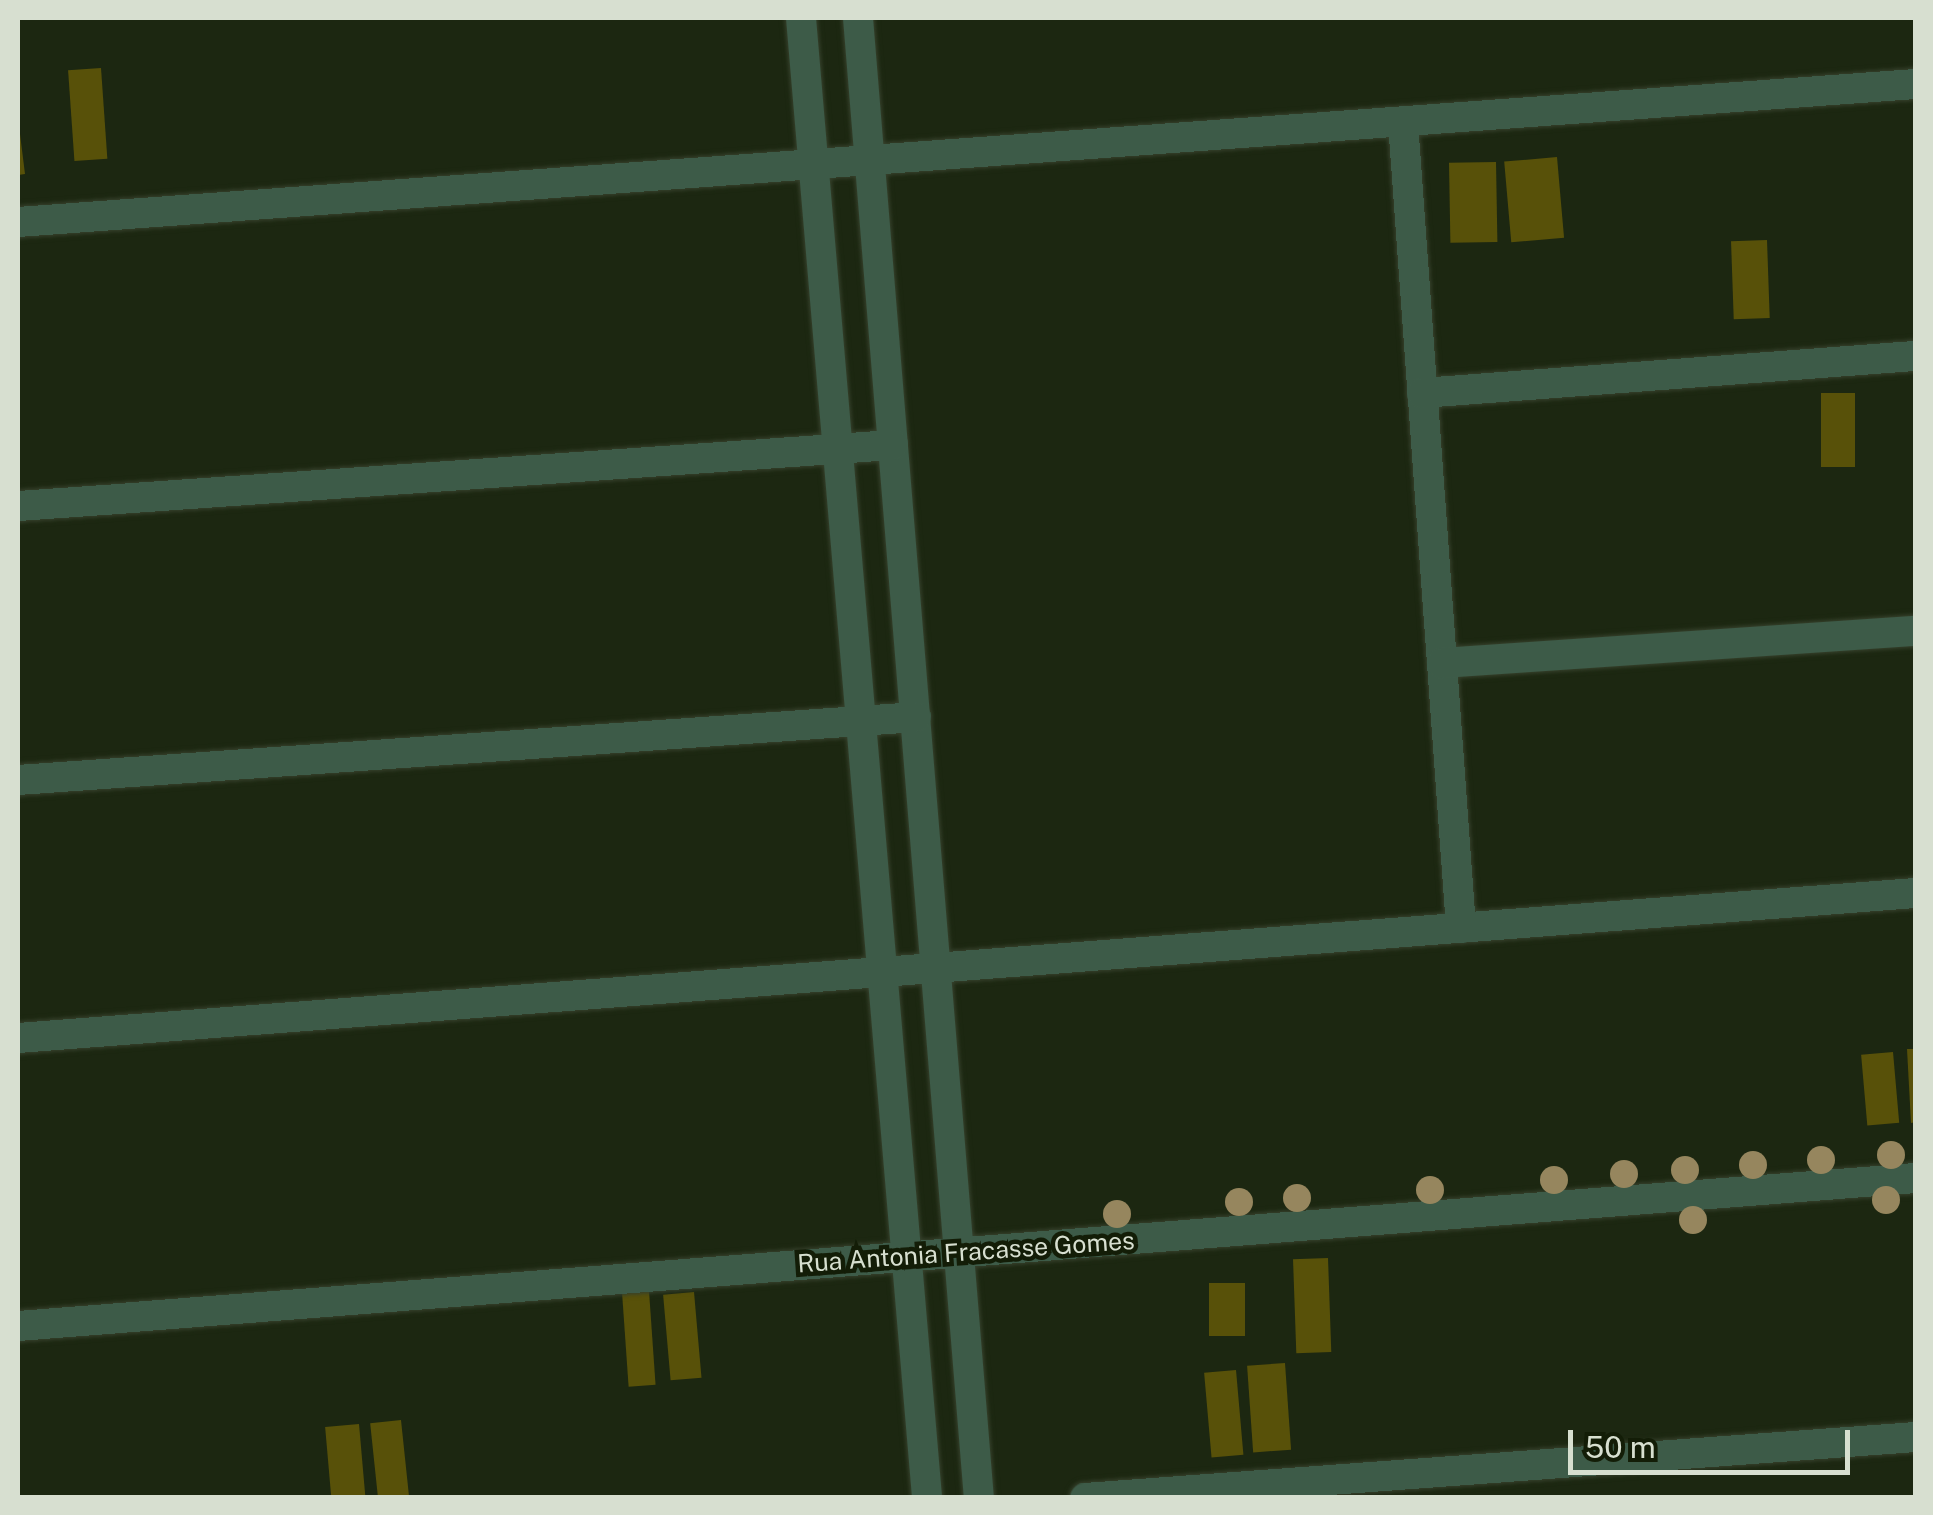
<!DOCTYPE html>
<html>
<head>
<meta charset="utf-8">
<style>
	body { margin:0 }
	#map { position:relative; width:1933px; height:1515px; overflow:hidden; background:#1c2711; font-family:"Public Sans",sans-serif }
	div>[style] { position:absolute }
	.building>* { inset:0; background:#585109; transform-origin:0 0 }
	.roads { filter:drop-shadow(0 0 2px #36412c) drop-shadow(0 0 2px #36412c) }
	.minor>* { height:30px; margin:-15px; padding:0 15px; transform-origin:15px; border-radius:15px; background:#3d5b48 }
	.trees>* { width:28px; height:28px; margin:-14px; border-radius:50%; background:#96865e }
	span { translate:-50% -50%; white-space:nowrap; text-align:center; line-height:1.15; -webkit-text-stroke:9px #131d07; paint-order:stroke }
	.street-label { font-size:25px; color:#d7dfd0 }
	.frame { position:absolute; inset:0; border:20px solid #d7dfd0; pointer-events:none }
	.scale { position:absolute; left:1568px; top:1430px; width:282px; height:45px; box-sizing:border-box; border:5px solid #d7dfd0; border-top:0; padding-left:12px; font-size:30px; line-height:35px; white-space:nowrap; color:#d7dfd0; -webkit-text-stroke:8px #131d07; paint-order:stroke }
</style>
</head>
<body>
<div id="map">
	<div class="building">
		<div style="left:101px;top:68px;width:91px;height:33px;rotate:86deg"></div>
		<div style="clip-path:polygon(18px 118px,25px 174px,18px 175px)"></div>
		<div style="left:1557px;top:157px;width:81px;height:53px;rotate:85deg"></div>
		<div style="left:1496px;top:162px;width:80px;height:47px;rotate:89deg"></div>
		<div style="left:1767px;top:240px;width:78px;height:36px;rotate:88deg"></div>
		<div style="left:1821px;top:393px;width:34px;height:74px"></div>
		<div style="clip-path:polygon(1907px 1049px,1916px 1049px,1916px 1122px,1911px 1123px)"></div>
		<div style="left:1893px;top:1052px;width:71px;height:32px;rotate:85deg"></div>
		<div style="left:1328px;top:1258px;width:94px;height:35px;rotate:88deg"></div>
		<div style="left:1209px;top:1283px;width:36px;height:53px"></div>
		<div style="left:649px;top:1291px;width:94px;height:27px;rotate:86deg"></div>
		<div style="left:694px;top:1292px;width:86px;height:31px;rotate:85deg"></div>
		<div style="left:1285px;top:1363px;width:87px;height:38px;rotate:86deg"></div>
		<div style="left:1236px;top:1370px;width:85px;height:32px;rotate:85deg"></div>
		<div style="left:401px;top:1420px;width:78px;height:31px;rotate:84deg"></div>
		<div style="left:359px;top:1424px;width:74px;height:34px;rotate:85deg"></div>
	</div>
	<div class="roads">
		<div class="minor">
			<div style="left:801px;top:18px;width:1485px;rotate:85.13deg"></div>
			<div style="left:858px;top:18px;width:1485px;rotate:85.33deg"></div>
			<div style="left:1403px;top:122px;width:808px;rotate:85.88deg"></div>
			<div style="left:18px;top:222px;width:1903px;rotate:-4.16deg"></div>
			<div style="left:1422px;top:393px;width:495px;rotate:-4.3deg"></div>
			<div style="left:18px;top:506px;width:877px;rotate:-3.99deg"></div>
			<div style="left:1442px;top:663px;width:475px;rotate:-3.9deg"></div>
			<div style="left:18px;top:780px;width:900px;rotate:-4.01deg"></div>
			<div style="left:18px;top:1038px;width:1904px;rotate:-4.37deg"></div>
			<div style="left:18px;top:1326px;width:1904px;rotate:-4.46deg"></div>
			<div style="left:1085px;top:1498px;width:833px;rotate:-4.2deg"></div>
		</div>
	</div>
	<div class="trees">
		<div style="left:1891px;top:1155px"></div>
		<div style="left:1821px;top:1160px"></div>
		<div style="left:1753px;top:1165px"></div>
		<div style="left:1685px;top:1170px"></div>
		<div style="left:1624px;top:1174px"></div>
		<div style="left:1554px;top:1180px"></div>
		<div style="left:1430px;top:1190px"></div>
		<div style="left:1297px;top:1198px"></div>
		<div style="left:1886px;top:1200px"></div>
		<div style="left:1239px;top:1202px"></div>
		<div style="left:1117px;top:1214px"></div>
		<div style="left:1693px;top:1220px"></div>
	</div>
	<div class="street-label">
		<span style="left:966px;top:1252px;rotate:-4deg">Rua Antonia Fracasse Gomes</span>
	</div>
	<div class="frame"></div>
	<div class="scale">50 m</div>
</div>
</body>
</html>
